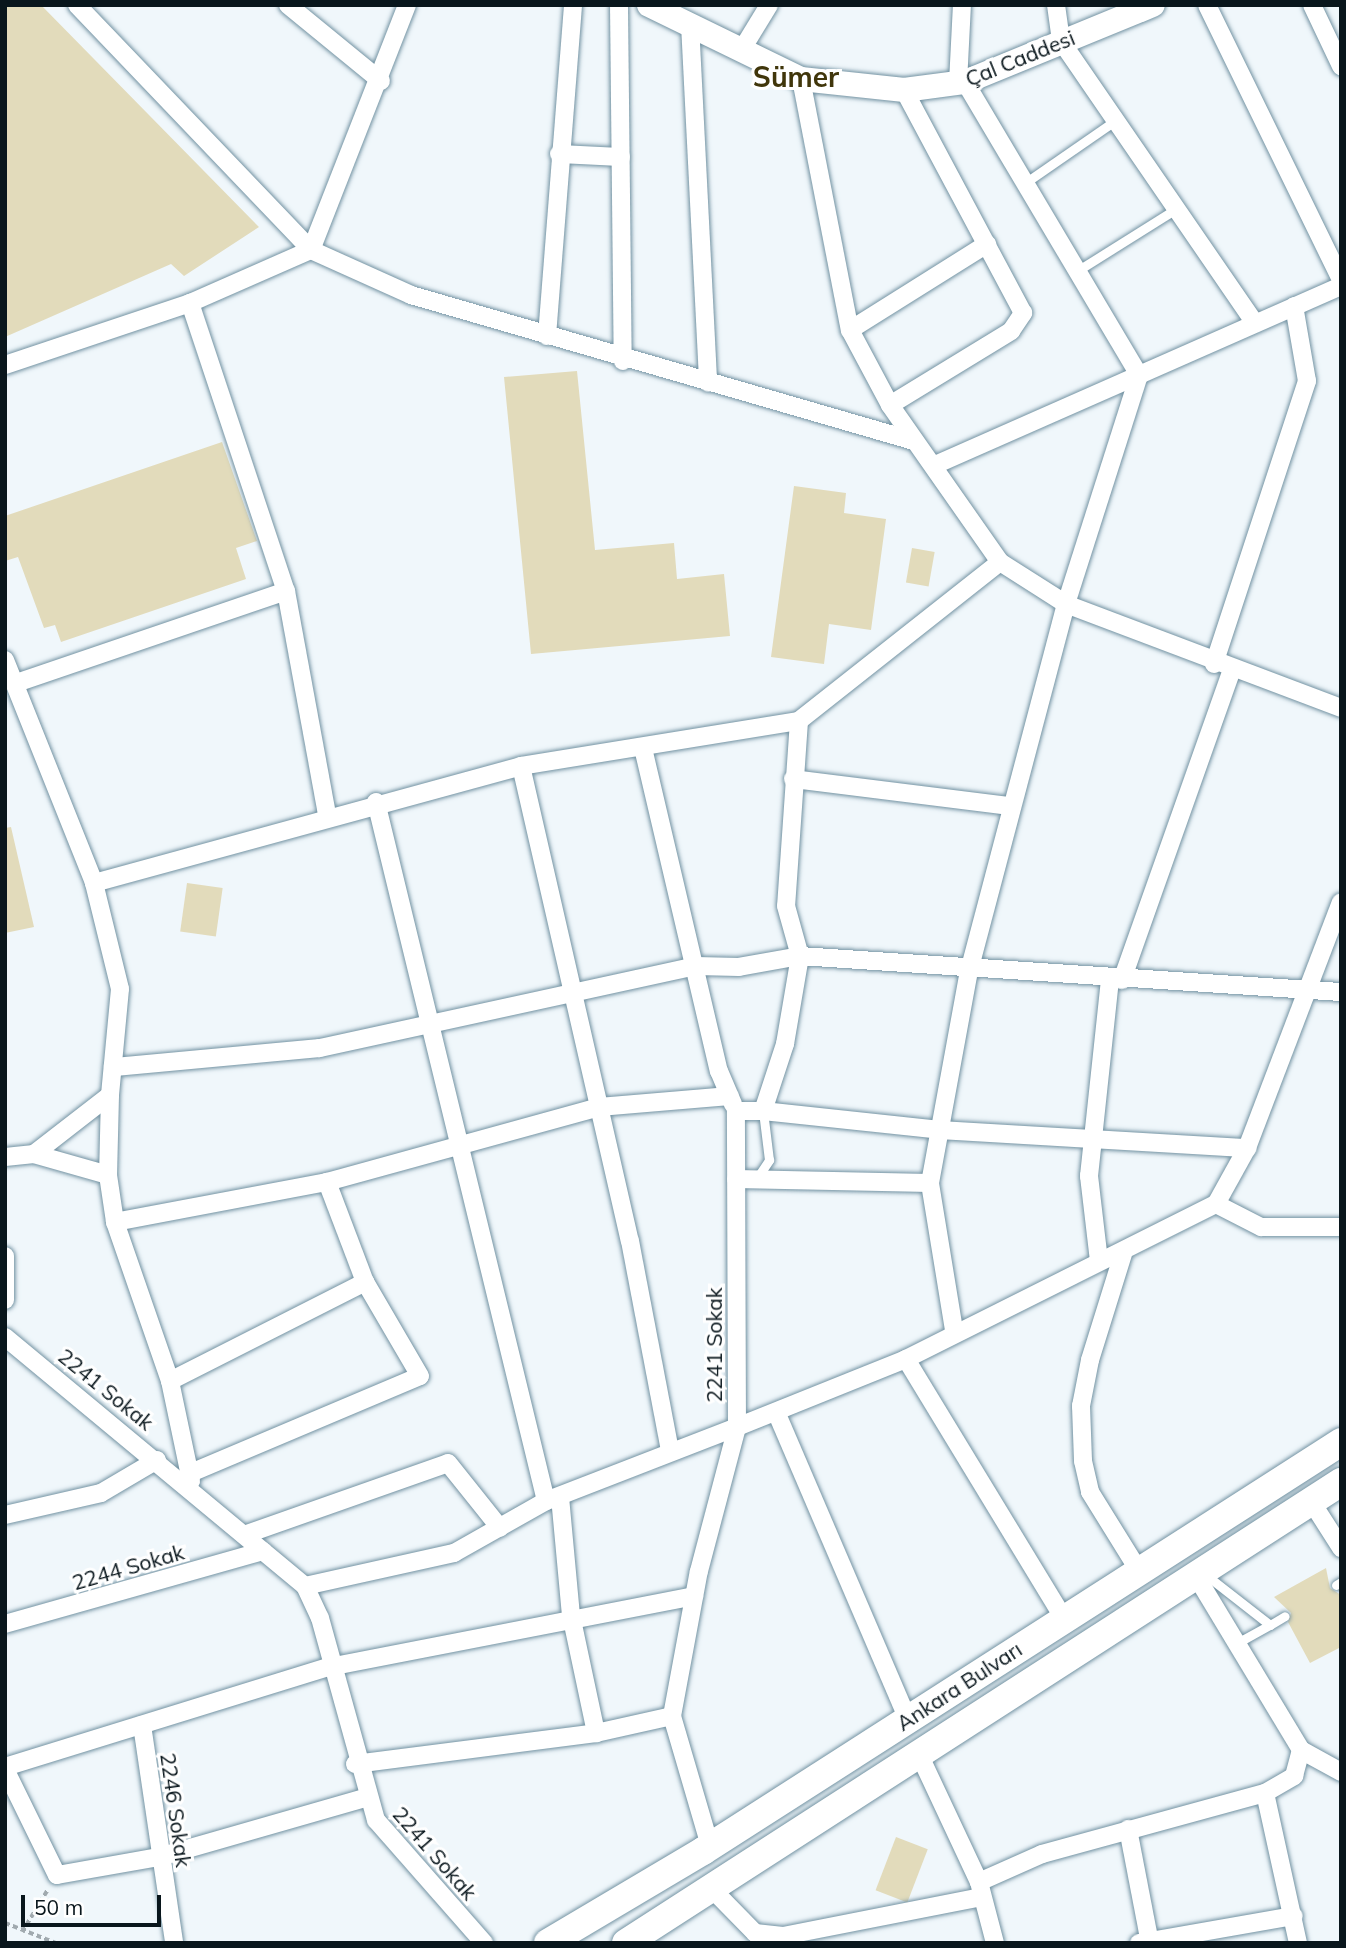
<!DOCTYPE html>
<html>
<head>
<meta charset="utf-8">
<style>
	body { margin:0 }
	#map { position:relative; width:1346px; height:1948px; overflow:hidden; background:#f0f7fb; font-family:Mulish,sans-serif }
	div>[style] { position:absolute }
	.building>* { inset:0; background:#e2dbbb; transform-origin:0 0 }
	.path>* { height:3.5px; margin-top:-1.75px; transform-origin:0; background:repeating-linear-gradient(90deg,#a1aaaf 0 5px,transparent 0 8.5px) }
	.roads { filter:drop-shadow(0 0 2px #7292a2) drop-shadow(0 0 2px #7292a2) }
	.lane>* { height:9px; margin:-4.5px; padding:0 4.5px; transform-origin:4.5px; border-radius:4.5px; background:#fff }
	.street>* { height:18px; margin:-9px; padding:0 9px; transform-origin:9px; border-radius:9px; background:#fff }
	.secondary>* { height:24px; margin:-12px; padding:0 12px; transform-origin:12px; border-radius:12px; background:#fff }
	.primary>* { height:28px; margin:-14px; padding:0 14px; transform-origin:14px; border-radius:14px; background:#fff }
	span { translate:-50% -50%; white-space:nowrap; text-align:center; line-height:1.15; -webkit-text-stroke:6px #fff; paint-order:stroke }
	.street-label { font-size:21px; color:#09161c }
	.district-label { font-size:28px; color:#40360b; font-weight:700 }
	.frame { position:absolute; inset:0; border:7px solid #09161c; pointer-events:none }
	.scale { position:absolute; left:21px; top:1895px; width:140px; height:32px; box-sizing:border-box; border:4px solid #09161c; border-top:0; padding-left:9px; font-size:21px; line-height:24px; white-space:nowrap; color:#09161c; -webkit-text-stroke:5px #fff; paint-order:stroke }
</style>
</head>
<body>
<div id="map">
	<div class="building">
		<div style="clip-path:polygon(5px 5px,41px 5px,259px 227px,184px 276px,171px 264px,5px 337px)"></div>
		<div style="clip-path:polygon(577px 371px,595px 550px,674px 543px,677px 579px,724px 574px,730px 636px,531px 654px,504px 377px)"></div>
		<div style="clip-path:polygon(222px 442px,257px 541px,236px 548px,246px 579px,61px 642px,55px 625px,44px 628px,18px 557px,5px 561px,5px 516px)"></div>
		<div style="clip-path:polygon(794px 486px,846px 493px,844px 513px,886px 519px,871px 630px,829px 624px,824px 664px,771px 657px)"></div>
		<div style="left:912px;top:548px;width:23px;height:35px;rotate:10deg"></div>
		<div style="clip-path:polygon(11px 827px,34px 927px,5px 933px,5px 828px)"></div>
		<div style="left:187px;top:883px;width:36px;height:49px;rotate:8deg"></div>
		<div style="clip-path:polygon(1326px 1568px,1330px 1588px,1341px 1595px,1341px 1647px,1310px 1663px,1288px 1622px,1291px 1613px,1274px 1597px)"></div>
		<div style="left:896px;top:1837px;width:34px;height:57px;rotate:21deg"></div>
	</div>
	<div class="path">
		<div style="left:5px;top:1923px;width:55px;rotate:21.4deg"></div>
		<div style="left:22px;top:1932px;width:50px;rotate:-58.8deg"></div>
	</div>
	<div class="roads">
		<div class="lane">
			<div style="left:1025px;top:183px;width:111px;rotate:-34.7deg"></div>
			<div style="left:1077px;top:271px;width:117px;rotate:-32.1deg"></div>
			<div style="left:757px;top:1178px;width:22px;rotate:-56deg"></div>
			<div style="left:769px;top:1160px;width:49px;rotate:-97deg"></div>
			<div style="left:1206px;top:1575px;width:81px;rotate:38deg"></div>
			<div style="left:1270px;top:1625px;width:17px;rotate:-31deg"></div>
			<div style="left:1336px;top:1585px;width:6px;rotate:-31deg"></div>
			<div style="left:1237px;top:1643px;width:38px;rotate:-29deg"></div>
		</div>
		<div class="street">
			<div style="left:77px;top:5px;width:339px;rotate:46.3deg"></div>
			<div style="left:311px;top:250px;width:110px;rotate:24.2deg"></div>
			<div style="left:411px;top:295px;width:524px;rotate:16.19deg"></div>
			<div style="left:288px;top:5px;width:120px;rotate:39.3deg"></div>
			<div style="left:619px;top:5px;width:356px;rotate:89.4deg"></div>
			<div style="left:1056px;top:5px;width:36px;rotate:82deg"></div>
			<div style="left:1061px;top:41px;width:342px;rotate:55.5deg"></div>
			<div style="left:1207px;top:5px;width:306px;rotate:64deg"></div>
			<div style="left:1312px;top:5px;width:68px;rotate:64.6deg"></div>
			<div style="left:690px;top:24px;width:359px;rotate:87.1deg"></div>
			<div style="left:744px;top:46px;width:48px;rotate:-58.6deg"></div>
			<div style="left:801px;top:79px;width:256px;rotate:79deg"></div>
			<div style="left:850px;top:330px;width:85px;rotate:61.9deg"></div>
			<div style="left:890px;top:405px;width:192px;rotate:55deg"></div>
			<div style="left:1000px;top:562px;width:78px;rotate:32.5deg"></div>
			<div style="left:1066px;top:604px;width:294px;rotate:20.7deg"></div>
			<div style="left:958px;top:83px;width:78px;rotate:-87.1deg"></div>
			<div style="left:559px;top:154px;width:62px;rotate:2.8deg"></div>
			<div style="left:190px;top:303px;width:304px;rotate:71.6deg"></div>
			<div style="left:286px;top:591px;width:227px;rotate:79.6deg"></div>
			<div style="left:850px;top:330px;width:162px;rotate:-32.1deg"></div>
			<div style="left:547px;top:336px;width:332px;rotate:-85.5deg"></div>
			<div style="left:5px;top:365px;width:195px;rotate:-18.5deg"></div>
			<div style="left:190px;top:303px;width:132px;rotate:-23.7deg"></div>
			<div style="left:311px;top:250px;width:263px;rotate:-68.6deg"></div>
			<div style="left:890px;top:405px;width:142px;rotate:-31.4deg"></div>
			<div style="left:1011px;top:331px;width:22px;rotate:-56deg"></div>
			<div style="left:1023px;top:313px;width:253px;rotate:-118.1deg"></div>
			<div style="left:935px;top:465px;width:444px;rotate:-23.8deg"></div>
			<div style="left:1000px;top:562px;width:256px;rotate:141.7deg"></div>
			<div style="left:799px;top:721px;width:185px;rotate:94deg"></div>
			<div style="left:786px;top:906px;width:52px;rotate:74.4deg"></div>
			<div style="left:800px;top:956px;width:542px;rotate:3.81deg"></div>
			<div style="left:5px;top:660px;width:240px;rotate:68.2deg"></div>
			<div style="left:94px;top:883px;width:109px;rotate:76.2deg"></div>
			<div style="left:120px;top:989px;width:106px;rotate:95.4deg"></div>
			<div style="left:110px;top:1095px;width:96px;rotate:142.2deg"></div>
			<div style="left:34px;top:1154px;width:29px;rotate:174deg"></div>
			<div style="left:1214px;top:664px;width:298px;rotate:-71.8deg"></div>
			<div style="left:1307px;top:381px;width:76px;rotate:-99.8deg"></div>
			<div style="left:5px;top:678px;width:12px;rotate:24deg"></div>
			<div style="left:16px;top:683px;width:285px;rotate:-18.8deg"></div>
			<div style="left:643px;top:748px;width:332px;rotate:76.8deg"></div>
			<div style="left:719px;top:1071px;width:36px;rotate:67deg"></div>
			<div style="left:521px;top:766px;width:487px;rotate:77.1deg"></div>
			<div style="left:630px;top:1241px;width:213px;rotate:79.2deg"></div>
			<div style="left:793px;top:779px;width:218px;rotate:7.1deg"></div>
			<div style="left:376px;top:802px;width:719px;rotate:76.33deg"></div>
			<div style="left:94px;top:883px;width:443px;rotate:-15.3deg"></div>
			<div style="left:521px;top:766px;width:282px;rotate:-9.2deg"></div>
			<div style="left:1122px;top:980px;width:330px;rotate:-70.5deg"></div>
			<div style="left:110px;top:1095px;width:80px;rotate:91.4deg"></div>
			<div style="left:108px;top:1175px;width:48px;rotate:81.5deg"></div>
			<div style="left:115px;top:1222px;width:168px;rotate:70.9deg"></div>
			<div style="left:170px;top:1381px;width:102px;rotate:78.1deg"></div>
			<div style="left:763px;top:1111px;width:178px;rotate:6.1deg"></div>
			<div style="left:940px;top:1130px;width:308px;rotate:3.4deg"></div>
			<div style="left:34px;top:1154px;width:77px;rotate:15.8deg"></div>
			<div style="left:736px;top:1179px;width:194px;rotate:1.2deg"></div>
			<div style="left:1216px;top:1204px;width:51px;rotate:27.1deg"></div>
			<div style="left:1261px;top:1227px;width:80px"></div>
			<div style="left:115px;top:1222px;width:216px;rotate:-10.7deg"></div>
			<div style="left:1123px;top:1254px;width:111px;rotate:107.3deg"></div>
			<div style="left:1090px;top:1360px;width:47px;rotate:101.1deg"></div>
			<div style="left:1081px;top:1406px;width:55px;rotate:87.9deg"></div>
			<div style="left:1083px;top:1461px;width:32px;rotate:77deg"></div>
			<div style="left:1090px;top:1492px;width:93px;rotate:58.2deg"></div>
			<div style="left:5px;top:1256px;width:44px;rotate:90deg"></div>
			<div style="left:1099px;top:1261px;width:86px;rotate:-96.7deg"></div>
			<div style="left:1089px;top:1176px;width:198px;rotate:-83.9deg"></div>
			<div style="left:954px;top:1330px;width:149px;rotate:-99.3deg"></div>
			<div style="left:930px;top:1183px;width:216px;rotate:-79.6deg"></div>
			<div style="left:969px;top:971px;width:380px;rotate:-75.2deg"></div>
			<div style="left:1066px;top:604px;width:240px;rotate:-72.3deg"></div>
			<div style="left:1139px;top:375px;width:341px;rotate:-120.7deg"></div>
			<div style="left:5px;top:1337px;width:390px;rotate:39.7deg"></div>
			<div style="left:305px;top:1586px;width:153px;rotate:-12.5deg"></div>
			<div style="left:454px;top:1553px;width:106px;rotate:-29.5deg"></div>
			<div style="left:546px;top:1501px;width:205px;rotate:-21.2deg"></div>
			<div style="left:737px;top:1427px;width:316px;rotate:-90.2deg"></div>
			<div style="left:736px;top:1111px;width:27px"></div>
			<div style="left:763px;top:1111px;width:71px;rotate:-71.8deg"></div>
			<div style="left:785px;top:1044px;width:89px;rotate:-80.3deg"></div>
			<div style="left:800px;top:956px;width:62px;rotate:169.8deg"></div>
			<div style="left:739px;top:967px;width:43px;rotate:-178.7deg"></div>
			<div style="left:696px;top:966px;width:386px;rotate:167.7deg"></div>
			<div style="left:319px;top:1048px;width:207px;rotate:174.7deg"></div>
			<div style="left:906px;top:1359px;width:304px;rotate:58.7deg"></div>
			<div style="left:170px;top:1381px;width:219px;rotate:-26.9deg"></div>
			<div style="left:777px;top:1414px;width:332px;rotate:66.8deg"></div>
			<div style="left:193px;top:1472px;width:246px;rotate:-22.9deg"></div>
			<div style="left:420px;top:1376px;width:109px;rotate:-120.3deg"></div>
			<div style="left:365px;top:1282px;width:107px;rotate:-110.8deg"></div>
			<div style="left:327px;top:1182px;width:282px;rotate:-15.4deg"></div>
			<div style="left:599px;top:1107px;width:131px;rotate:-4.8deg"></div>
			<div style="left:560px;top:1497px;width:119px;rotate:84.7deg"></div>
			<div style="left:571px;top:1615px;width:121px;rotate:78deg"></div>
			<div style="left:1311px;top:1501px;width:56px;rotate:57.4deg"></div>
			<div style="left:5px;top:1515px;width:98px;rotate:-12.9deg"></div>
			<div style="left:101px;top:1493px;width:65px;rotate:-30.5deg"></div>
			<div style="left:244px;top:1535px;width:216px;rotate:-19.4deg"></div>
			<div style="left:448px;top:1463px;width:83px;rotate:51.3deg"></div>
			<div style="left:305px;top:1586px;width:35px;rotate:65deg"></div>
			<div style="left:320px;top:1618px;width:210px;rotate:74.5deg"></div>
			<div style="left:376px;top:1820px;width:164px;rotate:48.7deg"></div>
			<div style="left:5px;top:1624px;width:268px;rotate:-15.8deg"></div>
			<div style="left:142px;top:1725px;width:220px;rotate:81.6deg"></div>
			<div style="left:1301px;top:1750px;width:46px;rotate:28.8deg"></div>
			<div style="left:919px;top:1754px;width:141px;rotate:64.9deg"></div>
			<div style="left:979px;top:1882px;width:63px;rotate:75.3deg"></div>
			<div style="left:355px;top:1764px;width:243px;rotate:-7.3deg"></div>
			<div style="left:596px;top:1733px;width:78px;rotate:-12.6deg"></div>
			<div style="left:5px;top:1767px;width:339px;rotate:-17.2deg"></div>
			<div style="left:329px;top:1667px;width:372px;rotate:-11deg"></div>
			<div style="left:5px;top:1769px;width:118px;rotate:63.9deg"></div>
			<div style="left:57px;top:1875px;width:104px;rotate:-10deg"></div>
			<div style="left:159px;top:1857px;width:214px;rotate:-16deg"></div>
			<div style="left:1265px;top:1793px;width:154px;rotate:77.6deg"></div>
			<div style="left:1128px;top:1829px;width:116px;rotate:79.1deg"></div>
			<div style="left:710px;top:1846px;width:135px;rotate:-106.3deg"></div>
			<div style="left:672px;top:1716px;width:147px;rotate:-79.5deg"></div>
			<div style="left:699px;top:1571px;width:149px;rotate:-75.2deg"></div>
			<div style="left:737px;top:1427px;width:182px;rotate:-21.9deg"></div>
			<div style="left:906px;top:1359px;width:347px;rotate:-26.6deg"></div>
			<div style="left:1216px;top:1204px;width:64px;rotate:-61deg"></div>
			<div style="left:1247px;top:1148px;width:263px;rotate:-69.1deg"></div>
			<div style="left:979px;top:1882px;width:69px;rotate:-24deg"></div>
			<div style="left:1042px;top:1854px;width:231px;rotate:-15.3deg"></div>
			<div style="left:1265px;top:1793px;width:34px;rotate:-30deg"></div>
			<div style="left:1294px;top:1776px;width:27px;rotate:-75deg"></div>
			<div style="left:1301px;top:1750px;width:203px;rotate:-121.1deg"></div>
			<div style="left:711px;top:1888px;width:63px;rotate:45.6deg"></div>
			<div style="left:755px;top:1933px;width:28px;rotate:6deg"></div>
			<div style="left:783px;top:1936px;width:203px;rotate:-11.1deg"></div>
			<div style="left:1139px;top:1943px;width:157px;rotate:-9.9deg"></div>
		</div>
		<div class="secondary">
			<div style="left:649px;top:5px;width:169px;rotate:26deg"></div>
			<div style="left:801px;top:79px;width:104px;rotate:6.1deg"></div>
			<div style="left:904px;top:90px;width:62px;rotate:-7.5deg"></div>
			<div style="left:965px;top:82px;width:203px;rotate:-22.3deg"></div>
		</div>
		<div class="primary">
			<div style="left:548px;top:1943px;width:180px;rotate:-30.7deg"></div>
			<div style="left:703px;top:1851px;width:758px;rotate:-32.66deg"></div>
			<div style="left:626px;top:1943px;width:851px;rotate:-32.81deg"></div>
		</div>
	</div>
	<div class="street-label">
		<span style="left:1020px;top:58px;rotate:-22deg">Çal Caddesi</span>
		<span style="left:714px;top:1345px;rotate:-90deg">2241 Sokak</span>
		<span style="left:106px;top:1389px;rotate:39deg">2241 Sokak</span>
		<span style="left:128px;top:1567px;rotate:-16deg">2244 Sokak</span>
		<span style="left:959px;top:1686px;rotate:-33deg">Ankara Bulvarı</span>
		<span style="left:176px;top:1810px;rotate:82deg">2246 Sokak</span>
		<span style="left:435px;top:1853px;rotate:49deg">2241 Sokak</span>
	</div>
	<div class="district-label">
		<span style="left:796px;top:77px">Sümer</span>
	</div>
	<div class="frame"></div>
	<div class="scale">50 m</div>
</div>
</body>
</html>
